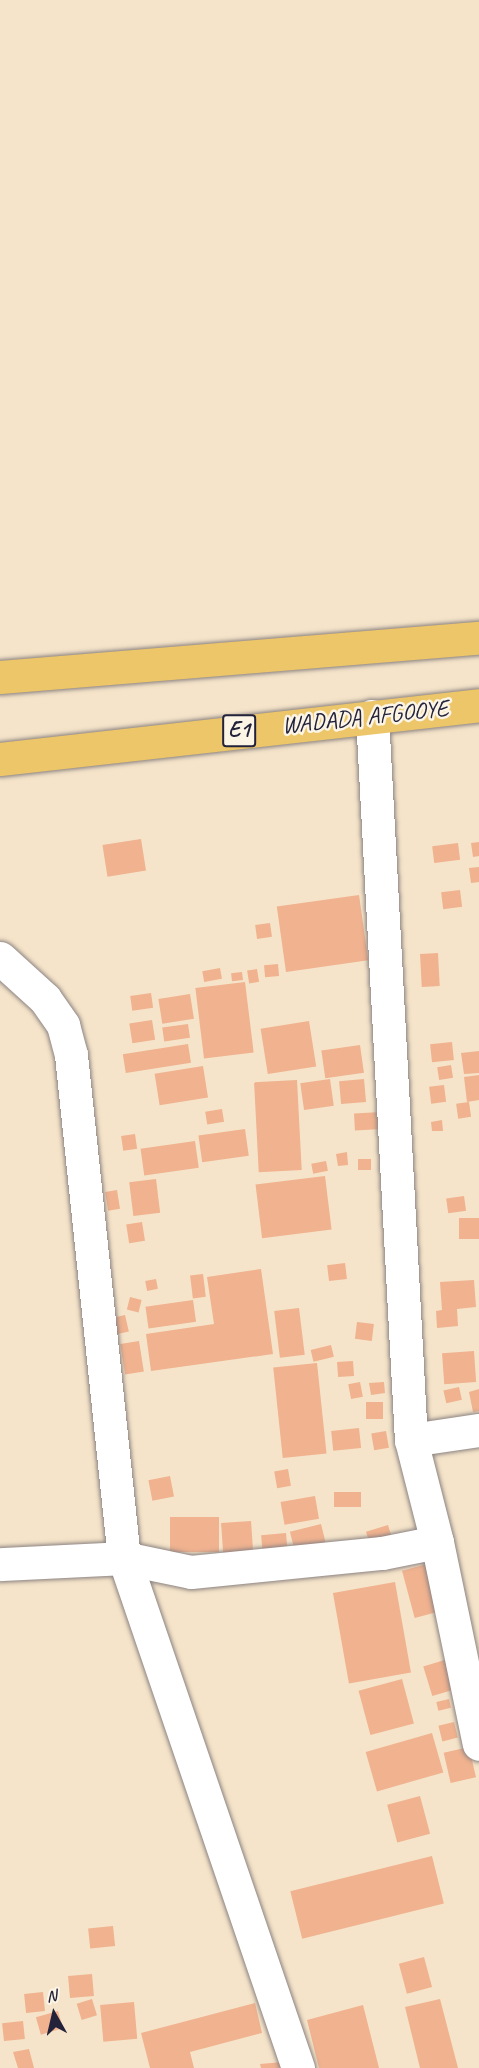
<!DOCTYPE html>
<html>
<head>
<meta charset="utf-8">
<style>
	body { margin:0 }
	#map { position:relative; width:479px; height:2068px; overflow:hidden; background:#f5e4c9; font-family:Caveat,sans-serif }
	div>[style] { position:absolute }
	.building>* { inset:0; background:#f0b28f; transform-origin:0 0 }
	.roads { filter:drop-shadow(0 0 2px #8c8382) drop-shadow(0 0 2px #8c8382) }
	.street>* { height:33px; margin:-16.5px; padding:0 16.5px; transform-origin:16.5px; border-radius:16.5px; background:#fff }
	.highway>* { height:33px; margin:-16.5px; padding:0 16.5px; transform-origin:16.5px; border-radius:16.5px; background:#ecc669 }
	span { translate:-50% -50%; white-space:nowrap; text-align:center; line-height:1.15; -webkit-text-stroke:5px #fcf5e5; paint-order:stroke }
	.shield-label span { padding:2px 4px; background:#fcf5e5; border:2px solid; border-radius:4px; -webkit-text-stroke-width:0 }
	.shield-label { font-size:22px; color:#22223b; font-weight:700 }
	.street-label { font-size:24px; color:#22223b }
	.north { position:absolute; left:24px; top:1984px; width:60px; height:60px; -webkit-text-stroke:4px #fcf5e5; paint-order:stroke; rotate:352deg; font-size:16px; font-weight:700; line-height:24px; text-align:center; color:#22223b }
	.north::after { content:''; display:block; margin:auto; width:21px; height:27px; background:#22223b; clip-path:polygon(50% 0,100% 100%,50% 72%,0 100%) }
</style>
</head>
<body>
<div id="map">
	<div class="building">
		<div style="left:141px;top:839px;width:32px;height:39px;rotate:81deg"></div>
		<div style="clip-path:polygon(479px 842px,479px 856px,473px 857px,471px 843px)"></div>
		<div style="left:458px;top:843px;width:17px;height:26px;rotate:83deg"></div>
		<div style="clip-path:polygon(479px 867px,479px 882px,471px 883px,469px 868px)"></div>
		<div style="left:460px;top:890px;width:17px;height:19px;rotate:83deg"></div>
		<div style="left:359px;top:895px;width:66px;height:83px;rotate:82deg"></div>
		<div style="left:270px;top:923px;width:14px;height:15px;rotate:82deg"></div>
		<div style="left:438px;top:953px;width:33px;height:18px;rotate:87deg"></div>
		<div style="left:278px;top:964px;width:12px;height:14px;rotate:85deg"></div>
		<div style="left:220px;top:968px;width:11px;height:18px;rotate:80deg"></div>
		<div style="left:257px;top:969px;width:13px;height:10px;rotate:81deg"></div>
		<div style="left:242px;top:972px;width:8px;height:11px;rotate:83deg"></div>
		<div style="left:245px;top:982px;width:71px;height:50px;rotate:83deg"></div>
		<div style="left:151px;top:993px;width:15px;height:21px;rotate:82deg"></div>
		<div style="left:190px;top:994px;width:25px;height:32px;rotate:81deg"></div>
		<div style="left:152px;top:1020px;width:20px;height:23px;rotate:81deg"></div>
		<div style="left:309px;top:1021px;width:46px;height:49px;rotate:81deg"></div>
		<div style="left:188px;top:1024px;width:14px;height:26px;rotate:82deg"></div>
		<div style="left:452px;top:1042px;width:18px;height:22px;rotate:84deg"></div>
		<div style="left:188px;top:1044px;width:19px;height:66px;rotate:81deg"></div>
		<div style="left:360px;top:1045px;width:28px;height:39px;rotate:82deg"></div>
		<div style="clip-path:polygon(479px 1051px,479px 1073px,464px 1074px,461px 1053px)"></div>
		<div style="left:451px;top:1065px;width:13px;height:14px;rotate:81deg"></div>
		<div style="left:203px;top:1066px;width:32px;height:49px;rotate:81deg"></div>
		<div style="clip-path:polygon(479px 1075px,479px 1100px,467px 1102px,464px 1077px)"></div>
		<div style="left:330px;top:1079px;width:27px;height:30px;rotate:82deg"></div>
		<div style="left:364px;top:1079px;width:23px;height:25px;rotate:85deg"></div>
		<div style="left:297px;top:1080px;width:90px;height:43px;rotate:87deg"></div>
		<div style="left:444px;top:1085px;width:17px;height:15px;rotate:83deg"></div>
		<div style="left:469px;top:1102px;width:15px;height:13px;rotate:82deg"></div>
		<div style="left:222px;top:1109px;width:13px;height:17px;rotate:81deg"></div>
		<div style="left:381px;top:1112px;width:17px;height:27px;rotate:87deg"></div>
		<div style="clip-path:polygon(442px 1120px,443px 1131px,432px 1131px,431px 1122px)"></div>
		<div style="left:245px;top:1129px;width:27px;height:47px;rotate:82deg"></div>
		<div style="left:135px;top:1134px;width:15px;height:14px;rotate:82deg"></div>
		<div style="left:195px;top:1141px;width:27px;height:55px;rotate:82deg"></div>
		<div style="clip-path:polygon(347px 1152px,348px 1165px,338px 1166px,336px 1154px)"></div>
		<div style="left:371px;top:1159px;width:11px;height:13px;rotate:90deg"></div>
		<div style="left:326px;top:1161px;width:10px;height:15px;rotate:79deg"></div>
		<div style="left:325px;top:1176px;width:54px;height:70px;rotate:83deg"></div>
		<div style="left:156px;top:1179px;width:34px;height:27px;rotate:83deg"></div>
		<div style="left:117px;top:1190px;width:19px;height:12px;rotate:81deg"></div>
		<div style="left:464px;top:1196px;width:15px;height:18px;rotate:82deg"></div>
		<div style="left:479px;top:1218px;width:21px;height:20px;rotate:90deg"></div>
		<div style="left:142px;top:1222px;width:19px;height:16px;rotate:81deg"></div>
		<div style="left:345px;top:1263px;width:16px;height:18px;rotate:83deg"></div>
		<div style="clip-path:polygon(261px 1269px,273px 1354px,151px 1371px,146px 1334px,214px 1324px,207px 1277px)"></div>
		<div style="left:203px;top:1274px;width:23px;height:13px;rotate:83deg"></div>
		<div style="left:156px;top:1279px;width:10px;height:11px;rotate:79deg"></div>
		<div style="clip-path:polygon(474px 1280px,476px 1307px,457px 1309px,458px 1326px,437px 1328px,436px 1311px,442px 1310px,440px 1282px)"></div>
		<div style="left:130px;top:1297px;width:12px;height:13px;rotate:14deg"></div>
		<div style="left:193px;top:1300px;width:22px;height:48px;rotate:82deg"></div>
		<div style="left:299px;top:1308px;width:47px;height:25px;rotate:83deg"></div>
		<div style="left:125px;top:1315px;width:17px;height:19px;rotate:77deg"></div>
		<div style="left:357px;top:1322px;width:17px;height:17px;rotate:7deg"></div>
		<div style="left:139px;top:1341px;width:31px;height:19px;rotate:81deg"></div>
		<div style="left:331px;top:1345px;width:12px;height:21px;rotate:76deg"></div>
		<div style="left:474px;top:1351px;width:31px;height:32px;rotate:86deg"></div>
		<div style="left:353px;top:1361px;width:15px;height:16px;rotate:86deg"></div>
		<div style="left:317px;top:1363px;width:91px;height:44px;rotate:84deg"></div>
		<div style="left:360px;top:1382px;width:15px;height:12px;rotate:79deg"></div>
		<div style="clip-path:polygon(384px 1382px,385px 1393px,371px 1395px,369px 1383px)"></div>
		<div style="left:459px;top:1387px;width:13px;height:16px;rotate:77deg"></div>
		<div style="clip-path:polygon(479px 1389px,479px 1411px,473px 1412px,469px 1392px)"></div>
		<div style="left:366px;top:1402px;width:17px;height:17px"></div>
		<div style="left:359px;top:1428px;width:20px;height:28px;rotate:84deg"></div>
		<div style="left:386px;top:1431px;width:17px;height:15px;rotate:80deg"></div>
		<div style="left:288px;top:1469px;width:17px;height:14px;rotate:80deg"></div>
		<div style="left:170px;top:1476px;width:21px;height:22px;rotate:79deg"></div>
		<div style="left:334px;top:1492px;width:27px;height:15px"></div>
		<div style="left:315px;top:1496px;width:23px;height:35px;rotate:80deg"></div>
		<div style="left:170px;top:1517px;width:49px;height:35px"></div>
		<div style="left:251px;top:1521px;width:32px;height:30px;rotate:86deg"></div>
		<div style="left:321px;top:1524px;width:40px;height:32px;rotate:76deg"></div>
		<div style="left:388px;top:1525px;width:17px;height:23px;rotate:73deg"></div>
		<div style="left:286px;top:1533px;width:25px;height:25px;rotate:85deg"></div>
		<div style="left:431px;top:1563px;width:49px;height:30px;rotate:75deg"></div>
		<div style="left:395px;top:1582px;width:92px;height:63px;rotate:80deg"></div>
		<div style="left:451px;top:1658px;width:31px;height:29px;rotate:73deg"></div>
		<div style="left:402px;top:1679px;width:46px;height:45px;rotate:75deg"></div>
		<div style="left:449px;top:1699px;width:9px;height:13px;rotate:77deg"></div>
		<div style="left:454px;top:1722px;width:16px;height:16px;rotate:76deg"></div>
		<div style="left:432px;top:1733px;width:41px;height:69px;rotate:74deg"></div>
		<div style="left:469px;top:1747px;width:31px;height:26px;rotate:77deg"></div>
		<div style="left:420px;top:1796px;width:39px;height:34px;rotate:75deg"></div>
		<div style="left:432px;top:1856px;width:49px;height:146px;rotate:76deg"></div>
		<div style="left:113px;top:1926px;width:20px;height:25px;rotate:84deg"></div>
		<div style="left:424px;top:1957px;width:31px;height:26px;rotate:75deg"></div>
		<div style="left:92px;top:1974px;width:22px;height:24px;rotate:85deg"></div>
		<div style="left:43px;top:1992px;width:19px;height:19px;rotate:84deg"></div>
		<div style="left:92px;top:1999px;width:17px;height:16px;rotate:73deg"></div>
		<div style="clip-path:polygon(440px 1999px,458px 2068px,420px 2068px,405px 2007px)"></div>
		<div style="left:134px;top:2002px;width:37px;height:34px;rotate:85deg"></div>
		<div style="clip-path:polygon(255px 2003px,262px 2033px,190px 2052px,194px 2068px,150px 2068px,141px 2033px)"></div>
		<div style="clip-path:polygon(363px 2005px,379px 2068px,319px 2068px,307px 2020px)"></div>
		<div style="left:58px;top:2011px;width:18px;height:23px;rotate:74deg"></div>
		<div style="left:23px;top:2021px;width:18px;height:21px;rotate:84deg"></div>
		<div style="clip-path:polygon(29px 2049px,34px 2068px,18px 2068px,13px 2052px)"></div>
		<div style="clip-path:polygon(283px 2062px,283px 2068px,261px 2068px,260px 2064px)"></div>
	</div>
	<div class="roads">
		<div class="street">
			<div style="left:372px;top:716px;width:725px;rotate:86.92deg"></div>
			<div style="left:411px;top:1440px;width:105px;rotate:75.7deg"></div>
			<div style="left:437px;top:1542px;width:206px;rotate:78.3deg"></div>
			<div style="left:0;top:958px;width:61px;rotate:42.3deg"></div>
			<div style="left:45px;top:999px;width:32px;rotate:55deg"></div>
			<div style="left:63px;top:1025px;width:31px;rotate:75deg"></div>
			<div style="left:71px;top:1055px;width:506px;rotate:83.99deg"></div>
			<div style="left:124px;top:1558px;width:124px;rotate:177.2deg"></div>
			<div style="left:411px;top:1440px;width:69px;rotate:-8.4deg"></div>
			<div style="left:124px;top:1558px;width:539px;rotate:71.16deg"></div>
			<div style="left:124px;top:1558px;width:68px;rotate:11.8deg"></div>
			<div style="left:191px;top:1572px;width:192px;rotate:-5.7deg"></div>
			<div style="left:382px;top:1553px;width:56px;rotate:-11.3deg"></div>
		</div>
		<div class="highway">
			<div style="left:0;top:677px;width:481px;rotate:-4.7deg"></div>
			<div style="left:0;top:759px;width:482px;rotate:-6.4deg"></div>
		</div>
	</div>
	<div class="shield-label">
		<span style="left:239px;top:731px">E1</span>
	</div>
	<div class="street-label">
		<span style="left:365px;top:717px;rotate:-6deg">WADADA AFGOOYE</span>
	</div>
	<div class="north">N</div>
</div>
</body>
</html>
